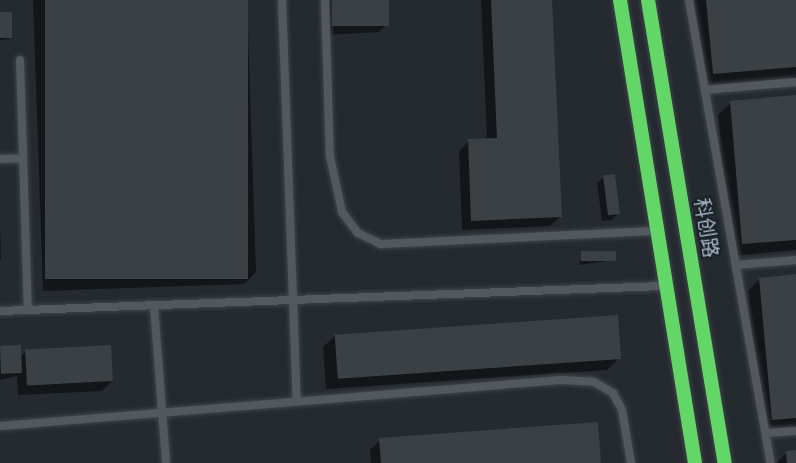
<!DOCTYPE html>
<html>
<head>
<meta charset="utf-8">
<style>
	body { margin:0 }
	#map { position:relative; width:796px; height:463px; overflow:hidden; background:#242a30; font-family:Montserrat,"Noto Sans SC",sans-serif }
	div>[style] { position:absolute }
	.shadow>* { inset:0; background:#0007 }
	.building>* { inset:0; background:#3b4045; transform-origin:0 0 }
	.roads { filter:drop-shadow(0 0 2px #404449) drop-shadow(0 0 2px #404449) }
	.lane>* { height:8px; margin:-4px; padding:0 4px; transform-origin:4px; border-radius:4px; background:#53585f }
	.fast>* { height:14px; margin:-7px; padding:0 7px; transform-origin:7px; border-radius:7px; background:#63d668 }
	span { translate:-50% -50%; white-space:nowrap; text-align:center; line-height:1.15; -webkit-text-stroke:4.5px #18212a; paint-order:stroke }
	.street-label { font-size:20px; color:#acb6c3 }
</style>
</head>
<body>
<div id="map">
	<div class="shadow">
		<div style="clip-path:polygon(33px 0,247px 0,256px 272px,244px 284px,43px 291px)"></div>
		<div style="clip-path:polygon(322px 0,387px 0,388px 23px,379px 32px,324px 35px)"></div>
		<div style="clip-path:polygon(481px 0,550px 0,560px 217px,550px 226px,462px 230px,459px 151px,469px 141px,487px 140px)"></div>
		<div style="clip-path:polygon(694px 0,796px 0,796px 78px,701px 86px)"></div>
		<div style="clip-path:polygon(0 14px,12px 36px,9px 39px,0 40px)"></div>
		<div style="clip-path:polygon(796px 97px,796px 250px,730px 256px,718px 115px,731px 103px)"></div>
		<div style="clip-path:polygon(604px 177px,618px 213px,612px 220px,602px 221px,597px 183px)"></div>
		<div style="clip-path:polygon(0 225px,1px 258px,0 259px)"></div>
		<div style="clip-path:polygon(582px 254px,615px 260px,579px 265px)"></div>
		<div style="clip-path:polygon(796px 276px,796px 428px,760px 431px,748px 291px,760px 279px)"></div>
		<div style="clip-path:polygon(336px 335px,619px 358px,607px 370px,326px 389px,323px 347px)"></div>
		<div style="clip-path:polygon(0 348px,20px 358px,26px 351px,112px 381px,102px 391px,18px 395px,17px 376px,0 380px)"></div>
		<div style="clip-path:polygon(380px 440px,600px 463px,371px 463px,370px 450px)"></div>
		<div style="clip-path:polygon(796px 452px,796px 463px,776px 463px,787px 453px)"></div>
	</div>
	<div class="building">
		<div style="left:45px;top:0;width:203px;height:279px"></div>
		<div style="left:332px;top:0;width:57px;height:26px"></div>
		<div style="clip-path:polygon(491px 0,552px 0,562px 217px,471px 221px,468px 139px,497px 138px)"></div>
		<div style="clip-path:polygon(706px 0,796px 0,796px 67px,713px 74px)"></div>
		<div style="left:0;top:12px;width:12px;height:26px"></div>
		<div style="clip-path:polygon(796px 95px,796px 240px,742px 244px,730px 101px)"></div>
		<div style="left:615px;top:174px;width:40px;height:12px;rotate:83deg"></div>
		<div style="left:616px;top:251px;width:10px;height:35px;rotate:90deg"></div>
		<div style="clip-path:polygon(796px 274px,796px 418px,772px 420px,759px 278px)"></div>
		<div style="left:618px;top:315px;width:44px;height:284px;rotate:86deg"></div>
		<div style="left:21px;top:345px;width:28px;height:21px;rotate:88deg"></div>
		<div style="left:111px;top:345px;width:36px;height:86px;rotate:87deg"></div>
		<div style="clip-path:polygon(598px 422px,601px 463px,381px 463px,379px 438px)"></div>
		<div style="clip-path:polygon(796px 450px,796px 463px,787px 463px,786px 451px)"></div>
	</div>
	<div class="roads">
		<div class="lane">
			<div style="left:282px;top:0;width:402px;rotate:87.9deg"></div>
			<div style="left:325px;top:0;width:156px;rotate:88.2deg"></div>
			<div style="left:330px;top:156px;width:57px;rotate:77.9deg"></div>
			<div style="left:342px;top:212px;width:26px;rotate:53deg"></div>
			<div style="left:358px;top:233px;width:25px;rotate:26deg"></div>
			<div style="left:381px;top:244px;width:275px;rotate:-2.7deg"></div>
			<div style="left:689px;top:0;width:470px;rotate:80deg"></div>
			<div style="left:20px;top:60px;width:250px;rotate:88.2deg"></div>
			<div style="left:705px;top:90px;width:91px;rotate:-5deg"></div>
			<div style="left:0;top:159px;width:23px;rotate:-2deg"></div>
			<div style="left:736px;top:265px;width:60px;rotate:-4.8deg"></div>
			<div style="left:154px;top:306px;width:157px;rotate:85.6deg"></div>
			<div style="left:0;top:311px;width:664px;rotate:-2.16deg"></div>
			<div style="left:0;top:426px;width:563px;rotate:-4.69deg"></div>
			<div style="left:561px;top:380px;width:33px;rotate:3deg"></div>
			<div style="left:594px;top:382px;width:22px;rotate:30deg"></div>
			<div style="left:613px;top:393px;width:19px;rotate:62deg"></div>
			<div style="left:622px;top:410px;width:54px;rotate:80.4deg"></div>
			<div style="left:766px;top:433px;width:30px;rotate:-4deg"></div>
		</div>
		<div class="fast">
			<div style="left:620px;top:0;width:469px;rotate:80.8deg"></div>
			<div style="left:648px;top:0;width:469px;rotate:80.6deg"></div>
		</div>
	</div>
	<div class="street-label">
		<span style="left:706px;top:228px;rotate:81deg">科创路</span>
	</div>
</div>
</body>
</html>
